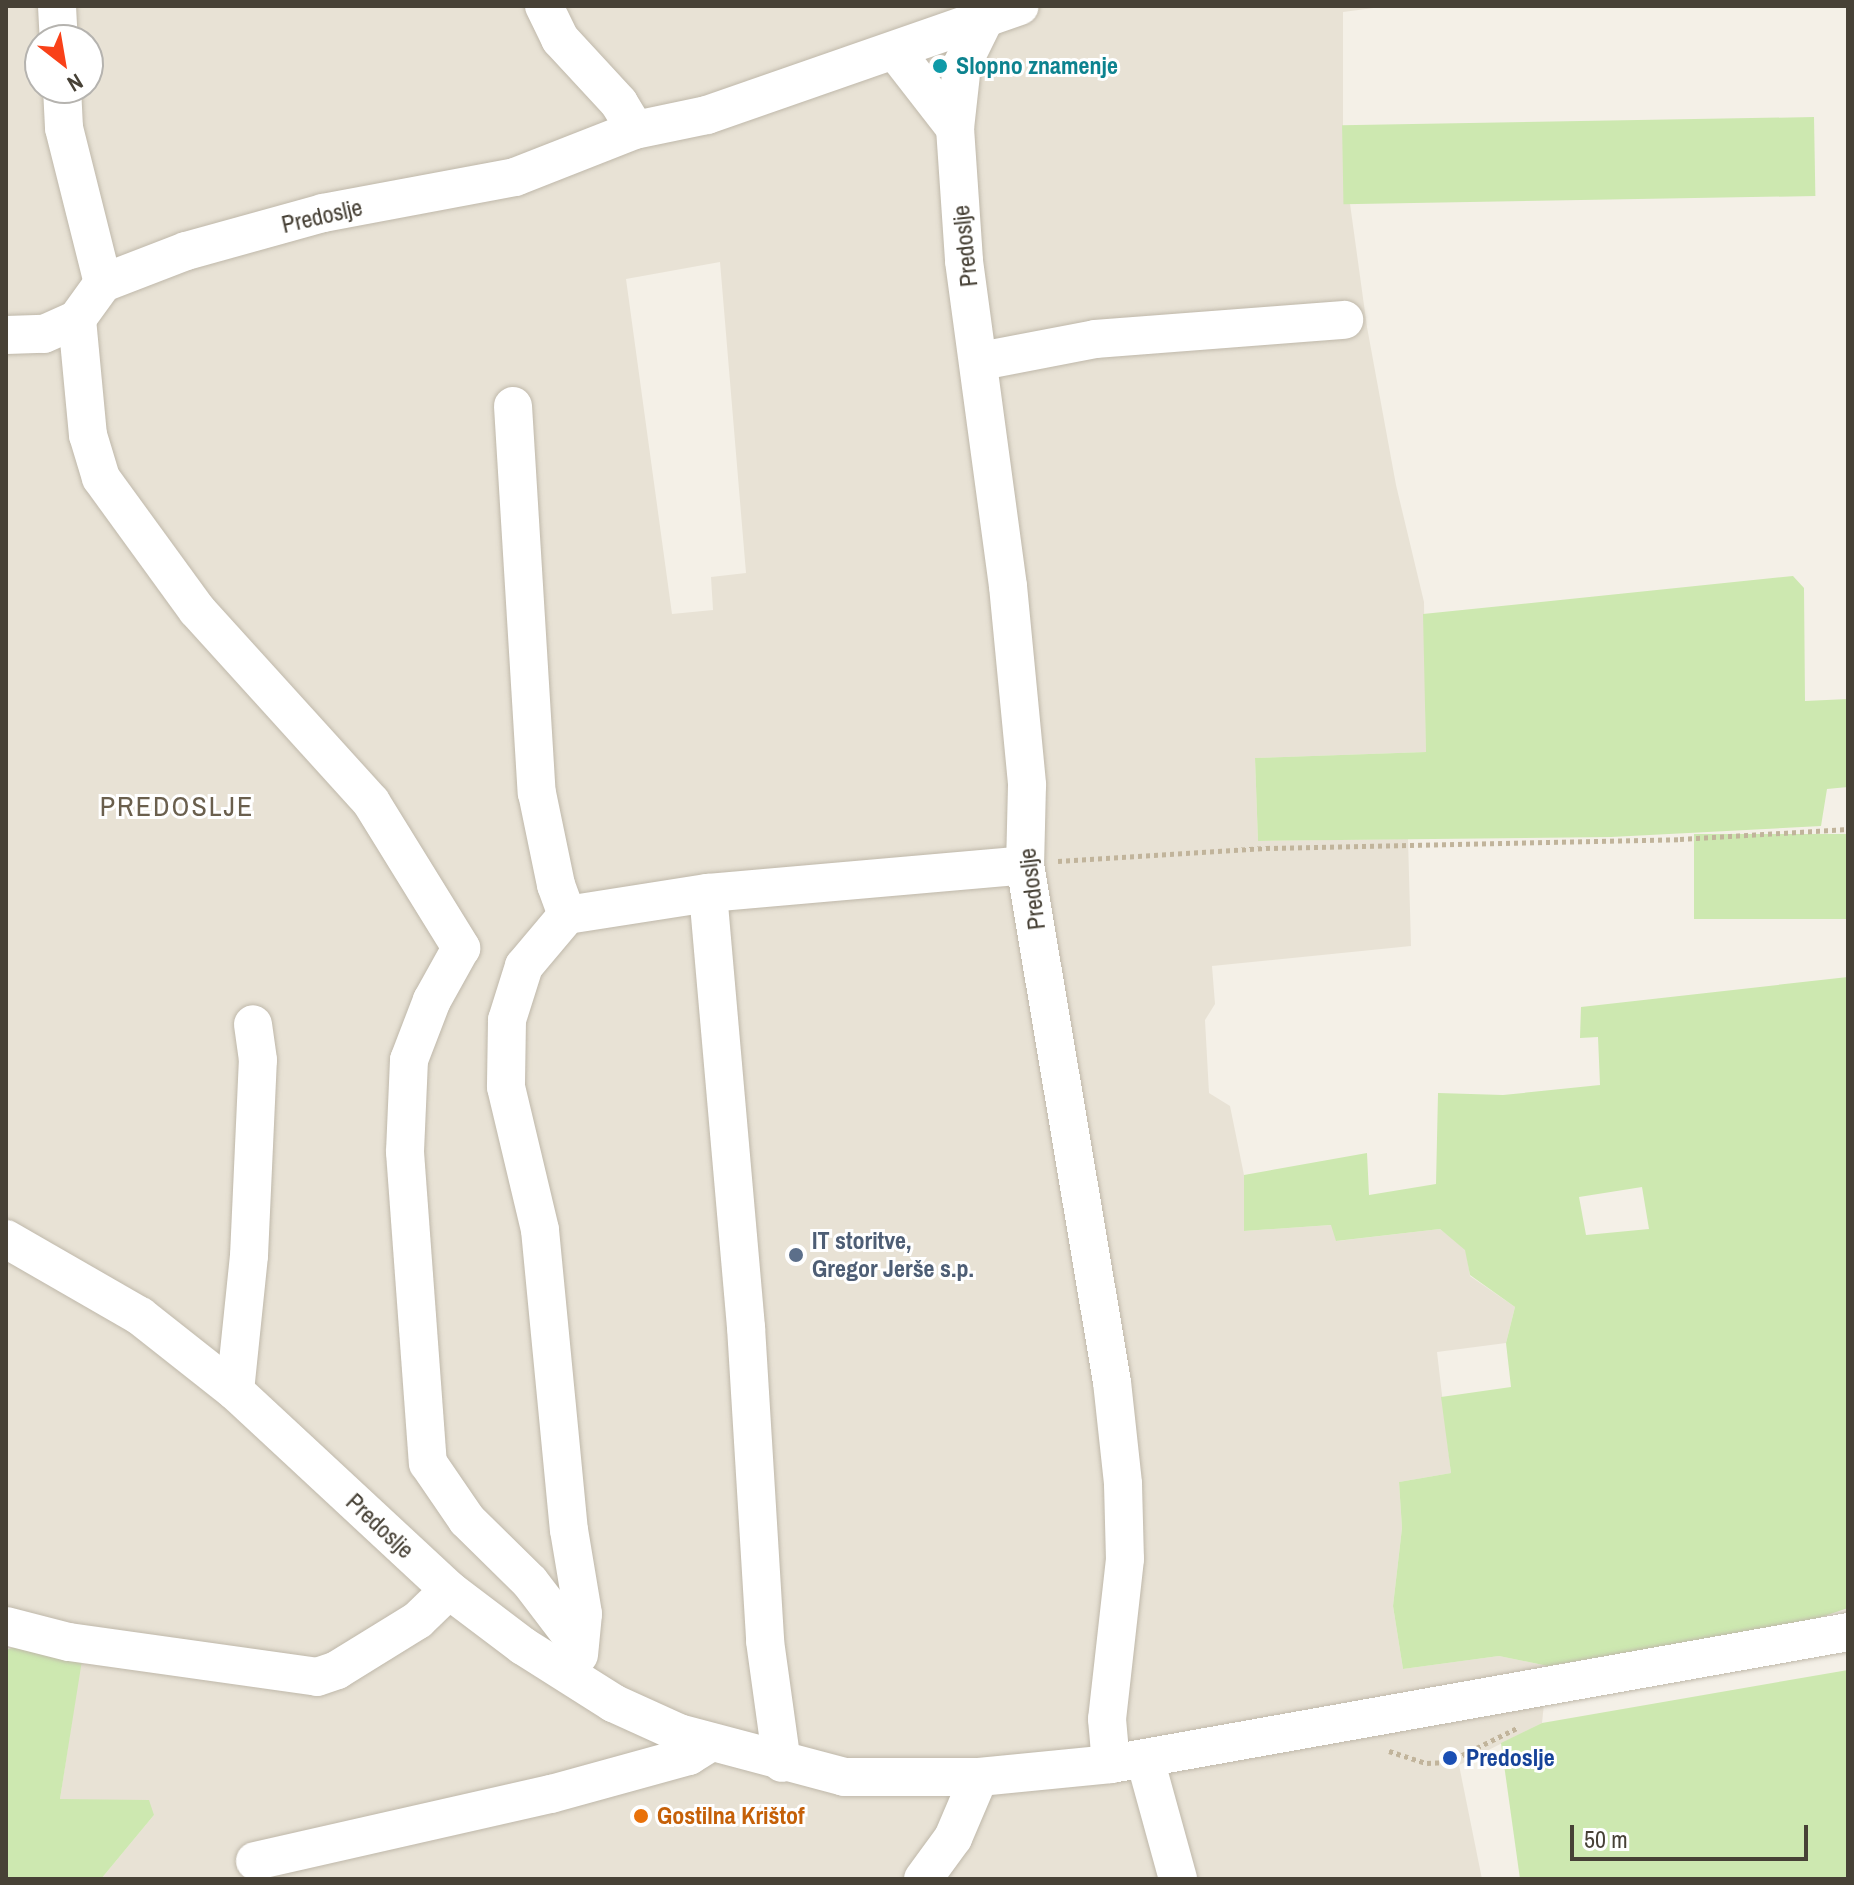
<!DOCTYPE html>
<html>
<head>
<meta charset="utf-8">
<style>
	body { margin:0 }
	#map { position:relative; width:1854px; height:1885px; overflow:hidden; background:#f4f0e7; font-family:"Archivo Narrow",sans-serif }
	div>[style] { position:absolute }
	.residential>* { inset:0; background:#e8e2d5 }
	.green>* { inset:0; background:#cde8b0; transform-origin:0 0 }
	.path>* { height:5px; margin-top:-2.5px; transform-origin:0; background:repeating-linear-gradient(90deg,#c1b49b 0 4px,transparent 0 8px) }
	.roads { filter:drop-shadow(0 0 2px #bfb8aa) drop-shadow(0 0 2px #bfb8aa) }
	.minor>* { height:38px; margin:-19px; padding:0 19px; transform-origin:19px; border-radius:19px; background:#fff }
	.dots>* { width:22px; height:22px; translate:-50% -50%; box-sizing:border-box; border:4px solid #fff; border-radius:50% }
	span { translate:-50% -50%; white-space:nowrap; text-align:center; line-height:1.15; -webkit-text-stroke:6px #fff; paint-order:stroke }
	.culture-label { font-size:24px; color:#0d838f; font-weight:700 }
	.left { translate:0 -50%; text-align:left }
	.street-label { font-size:24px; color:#474136 }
	.service-label { font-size:24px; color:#4e5e75; font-weight:700 }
	.transit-label { font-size:24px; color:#164399; font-weight:700 }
	.food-label { font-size:24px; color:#c56008; font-weight:700 }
	.quarter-label { font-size:28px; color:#6a5f4d; letter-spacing:2px }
	.frame { position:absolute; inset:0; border:8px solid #474136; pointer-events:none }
	.north { position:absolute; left:24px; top:24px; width:80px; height:80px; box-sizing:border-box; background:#fff; border:2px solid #b5b3af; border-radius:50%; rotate:149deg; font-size:22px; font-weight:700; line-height:32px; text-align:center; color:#474136 }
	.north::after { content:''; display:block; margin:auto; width:28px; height:36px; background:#f94119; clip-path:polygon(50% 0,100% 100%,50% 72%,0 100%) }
	.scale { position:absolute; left:1570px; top:1825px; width:238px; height:36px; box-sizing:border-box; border:4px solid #474136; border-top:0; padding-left:10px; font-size:24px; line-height:28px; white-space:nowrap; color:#474136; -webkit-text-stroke:6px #fff; paint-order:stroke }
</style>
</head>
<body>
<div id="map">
	<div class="residential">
		<div style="clip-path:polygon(evenodd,6px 6px,1389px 6px,1343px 12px,1343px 153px,1367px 327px,1396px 485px,1424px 602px,1426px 752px,1255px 758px,1258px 841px,1408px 839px,1411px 946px,1212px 966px,1215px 1004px,1205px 1020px,1209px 1093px,1230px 1106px,1244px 1175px,1244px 1231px,1332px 1225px,1337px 1241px,1440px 1229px,1466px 1250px,1470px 1276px,1515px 1307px,1506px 1343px,1437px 1352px,1451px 1473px,1399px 1482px,1402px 1528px,1393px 1606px,1403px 1669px,1499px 1656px,1548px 1666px,1542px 1723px,1459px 1765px,1482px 1879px,101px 1879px,154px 1815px,60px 1799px,82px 1654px,26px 1643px,6px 1605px,6px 6px,40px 40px,88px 40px,88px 88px,40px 88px,40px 40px,6px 6px,720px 262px,746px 573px,711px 577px,713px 610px,672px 614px,626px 279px,720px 262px)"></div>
	</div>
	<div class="green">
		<div style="left:1814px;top:117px;width:79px;height:472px;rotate:89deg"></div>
		<div style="clip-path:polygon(1793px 576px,1804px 588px,1805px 701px,1848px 699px,1848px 787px,1827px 789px,1821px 826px,1611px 837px,1258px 841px,1255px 758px,1426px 752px,1423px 614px)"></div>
		<div style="left:1848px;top:834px;width:85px;height:154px;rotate:90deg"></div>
		<div style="clip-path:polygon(evenodd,1848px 977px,1848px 1608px,1807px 1622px,1548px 1666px,1499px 1656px,1403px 1669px,1393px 1606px,1402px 1528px,1399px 1482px,1451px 1473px,1441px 1397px,1511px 1387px,1506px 1343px,1515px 1307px,1470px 1275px,1465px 1250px,1440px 1229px,1336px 1241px,1331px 1225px,1244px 1231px,1244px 1175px,1367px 1153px,1369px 1195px,1436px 1184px,1438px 1093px,1503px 1095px,1600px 1085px,1598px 1037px,1580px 1038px,1581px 1007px,1848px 977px,1642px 1187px,1649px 1229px,1586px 1235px,1579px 1197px,1642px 1187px)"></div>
		<div style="clip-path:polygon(26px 1643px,83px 1654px,60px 1799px,149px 1800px,154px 1815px,101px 1879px,6px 1879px,6px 1650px)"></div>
		<div style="clip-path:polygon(1848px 1670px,1848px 1879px,1520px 1879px,1501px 1743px,1542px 1723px)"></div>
	</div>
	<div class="path">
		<div style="left:1058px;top:861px;width:208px;rotate:-3.6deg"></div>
		<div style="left:1266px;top:848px;width:414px;rotate:-1.2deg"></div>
		<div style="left:1680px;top:839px;width:168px;rotate:-3.4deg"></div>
		<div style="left:1389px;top:1751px;width:40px;rotate:18deg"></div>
		<div style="left:1427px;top:1763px;width:21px;rotate:-3deg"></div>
		<div style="left:1448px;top:1762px;width:77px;rotate:-26.2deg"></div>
	</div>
	<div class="roads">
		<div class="minor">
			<div style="left:57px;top:6px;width:34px;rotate:87deg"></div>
			<div style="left:544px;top:6px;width:37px;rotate:64deg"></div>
			<div style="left:560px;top:39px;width:87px;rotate:47.3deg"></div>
			<div style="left:619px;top:103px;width:31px;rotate:59deg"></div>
			<div style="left:991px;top:6px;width:66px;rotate:116.2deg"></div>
			<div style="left:962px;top:65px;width:63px;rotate:96.3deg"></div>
			<div style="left:955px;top:128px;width:133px;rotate:86.1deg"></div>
			<div style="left:964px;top:261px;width:328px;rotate:82.3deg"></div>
			<div style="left:1008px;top:586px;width:200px;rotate:84.5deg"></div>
			<div style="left:1027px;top:785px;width:80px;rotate:91.4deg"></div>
			<div style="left:1025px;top:865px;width:524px;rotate:80.45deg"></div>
			<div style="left:1112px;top:1382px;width:103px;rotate:83.8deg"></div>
			<div style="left:1123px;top:1484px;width:75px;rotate:88.5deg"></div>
			<div style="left:1125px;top:1559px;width:161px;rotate:96.4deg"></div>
			<div style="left:1107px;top:1719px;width:45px;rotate:84.9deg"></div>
			<div style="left:896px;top:52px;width:96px;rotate:52.2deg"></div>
			<div style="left:62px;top:88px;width:40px;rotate:87.1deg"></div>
			<div style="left:64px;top:128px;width:160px;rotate:75.9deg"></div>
			<div style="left:77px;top:319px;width:117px;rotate:84.6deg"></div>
			<div style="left:88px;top:435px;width:45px;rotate:73.2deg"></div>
			<div style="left:101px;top:478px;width:163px;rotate:54deg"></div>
			<div style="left:197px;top:610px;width:259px;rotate:47.8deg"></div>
			<div style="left:371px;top:802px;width:172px;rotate:58.3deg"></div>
			<div style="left:461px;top:948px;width:60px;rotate:119.1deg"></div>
			<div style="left:432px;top:1000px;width:64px;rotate:111deg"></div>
			<div style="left:409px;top:1060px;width:92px;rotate:92.5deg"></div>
			<div style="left:405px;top:1152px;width:312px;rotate:85.8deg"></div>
			<div style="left:428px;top:1463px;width:69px;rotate:55.6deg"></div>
			<div style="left:467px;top:1520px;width:88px;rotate:44.5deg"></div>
			<div style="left:530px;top:1582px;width:81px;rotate:52.6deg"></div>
			<div style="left:6px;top:335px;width:38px;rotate:-2deg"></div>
			<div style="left:44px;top:334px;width:36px;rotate:-24deg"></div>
			<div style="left:77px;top:319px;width:44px;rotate:-54.2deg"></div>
			<div style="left:103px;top:283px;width:89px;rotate:-21.1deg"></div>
			<div style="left:186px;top:251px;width:142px;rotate:-15.5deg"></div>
			<div style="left:323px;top:213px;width:195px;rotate:-10.6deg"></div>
			<div style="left:515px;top:177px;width:129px;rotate:-21.4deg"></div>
			<div style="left:635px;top:130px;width:74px;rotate:-11.8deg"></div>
			<div style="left:707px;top:115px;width:331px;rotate:-19.2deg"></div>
			<div style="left:981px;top:361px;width:116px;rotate:-10.9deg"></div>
			<div style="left:1095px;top:339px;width:250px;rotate:-4.4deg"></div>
			<div style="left:513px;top:406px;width:388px;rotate:86.5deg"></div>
			<div style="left:537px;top:793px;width:94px;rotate:78.3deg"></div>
			<div style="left:556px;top:885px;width:32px;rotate:70deg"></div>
			<div style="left:567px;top:915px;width:143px;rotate:-8.9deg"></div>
			<div style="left:708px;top:893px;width:318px;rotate:-5deg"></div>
			<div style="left:708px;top:893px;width:436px;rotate:85deg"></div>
			<div style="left:746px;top:1327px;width:315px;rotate:86.5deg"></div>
			<div style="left:765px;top:1641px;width:123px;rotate:82.1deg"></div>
			<div style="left:567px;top:915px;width:67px;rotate:130.1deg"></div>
			<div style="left:524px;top:966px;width:57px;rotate:107.5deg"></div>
			<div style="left:507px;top:1020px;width:67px;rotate:90.9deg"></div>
			<div style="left:506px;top:1087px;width:147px;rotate:76.6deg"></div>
			<div style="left:540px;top:1230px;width:301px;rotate:84.5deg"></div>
			<div style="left:569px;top:1530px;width:85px;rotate:80.5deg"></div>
			<div style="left:583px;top:1614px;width:41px;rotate:95.6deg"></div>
			<div style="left:6px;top:1239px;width:155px;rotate:29.9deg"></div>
			<div style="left:140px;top:1316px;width:121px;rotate:38.3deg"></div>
			<div style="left:235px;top:1391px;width:292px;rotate:42.9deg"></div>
			<div style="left:449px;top:1590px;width:93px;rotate:37.1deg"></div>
			<div style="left:523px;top:1646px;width:107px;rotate:32.3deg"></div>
			<div style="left:613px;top:1703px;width:72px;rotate:24.4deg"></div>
			<div style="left:679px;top:1733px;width:171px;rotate:14.9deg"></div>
			<div style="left:844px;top:1777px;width:135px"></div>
			<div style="left:979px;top:1777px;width:133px;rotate:-5.6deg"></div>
			<div style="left:1111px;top:1764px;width:749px;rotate:-10.15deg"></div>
			<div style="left:235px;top:1391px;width:136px;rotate:-84.1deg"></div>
			<div style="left:249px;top:1256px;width:196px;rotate:-87.4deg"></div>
			<div style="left:258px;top:1060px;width:36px;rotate:-98deg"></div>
			<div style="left:6px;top:1626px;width:65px;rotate:14.3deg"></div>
			<div style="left:69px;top:1642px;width:250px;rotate:8deg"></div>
			<div style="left:317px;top:1677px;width:21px;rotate:-19deg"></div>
			<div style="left:337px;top:1670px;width:95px;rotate:-31.7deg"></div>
			<div style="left:418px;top:1620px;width:43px;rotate:-44.1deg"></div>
			<div style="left:1145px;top:1759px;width:124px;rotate:74.6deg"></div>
			<div style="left:255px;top:1861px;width:303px;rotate:-12.8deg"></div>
			<div style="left:551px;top:1794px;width:143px;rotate:-15.4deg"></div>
			<div style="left:689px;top:1756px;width:25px;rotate:-32deg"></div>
			<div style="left:923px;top:1879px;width:51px;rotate:-53.8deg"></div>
			<div style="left:953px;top:1838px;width:66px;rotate:-66.9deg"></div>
		</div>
	</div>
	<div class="dots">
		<div style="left:940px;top:66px;background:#0f9aa8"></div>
		<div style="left:796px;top:1255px;background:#5c6f8a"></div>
		<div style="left:1450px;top:1758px;background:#1a4fb4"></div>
		<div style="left:641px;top:1816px;background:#e8710a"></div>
	</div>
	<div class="culture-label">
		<span class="left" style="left:956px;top:66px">Slopno znamenje</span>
	</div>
	<div class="street-label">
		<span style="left:322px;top:216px;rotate:-13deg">Predoslje</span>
		<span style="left:965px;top:246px;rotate:-96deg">Predoslje</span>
		<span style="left:1032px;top:889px;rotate:-97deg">Predoslje</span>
		<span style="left:380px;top:1526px;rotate:43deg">Predoslje</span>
	</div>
	<div class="service-label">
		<span class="left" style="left:812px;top:1255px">IT storitve,<br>Gregor Jerše s.p.</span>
	</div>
	<div class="transit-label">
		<span class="left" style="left:1466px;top:1758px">Predoslje</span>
	</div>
	<div class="food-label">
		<span class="left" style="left:657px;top:1816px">Gostilna Krištof</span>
	</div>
	<div class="quarter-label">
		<span style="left:177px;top:806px">PREDOSLJE</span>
	</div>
	<div class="frame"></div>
	<div class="north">N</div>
	<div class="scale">50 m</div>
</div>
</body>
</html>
